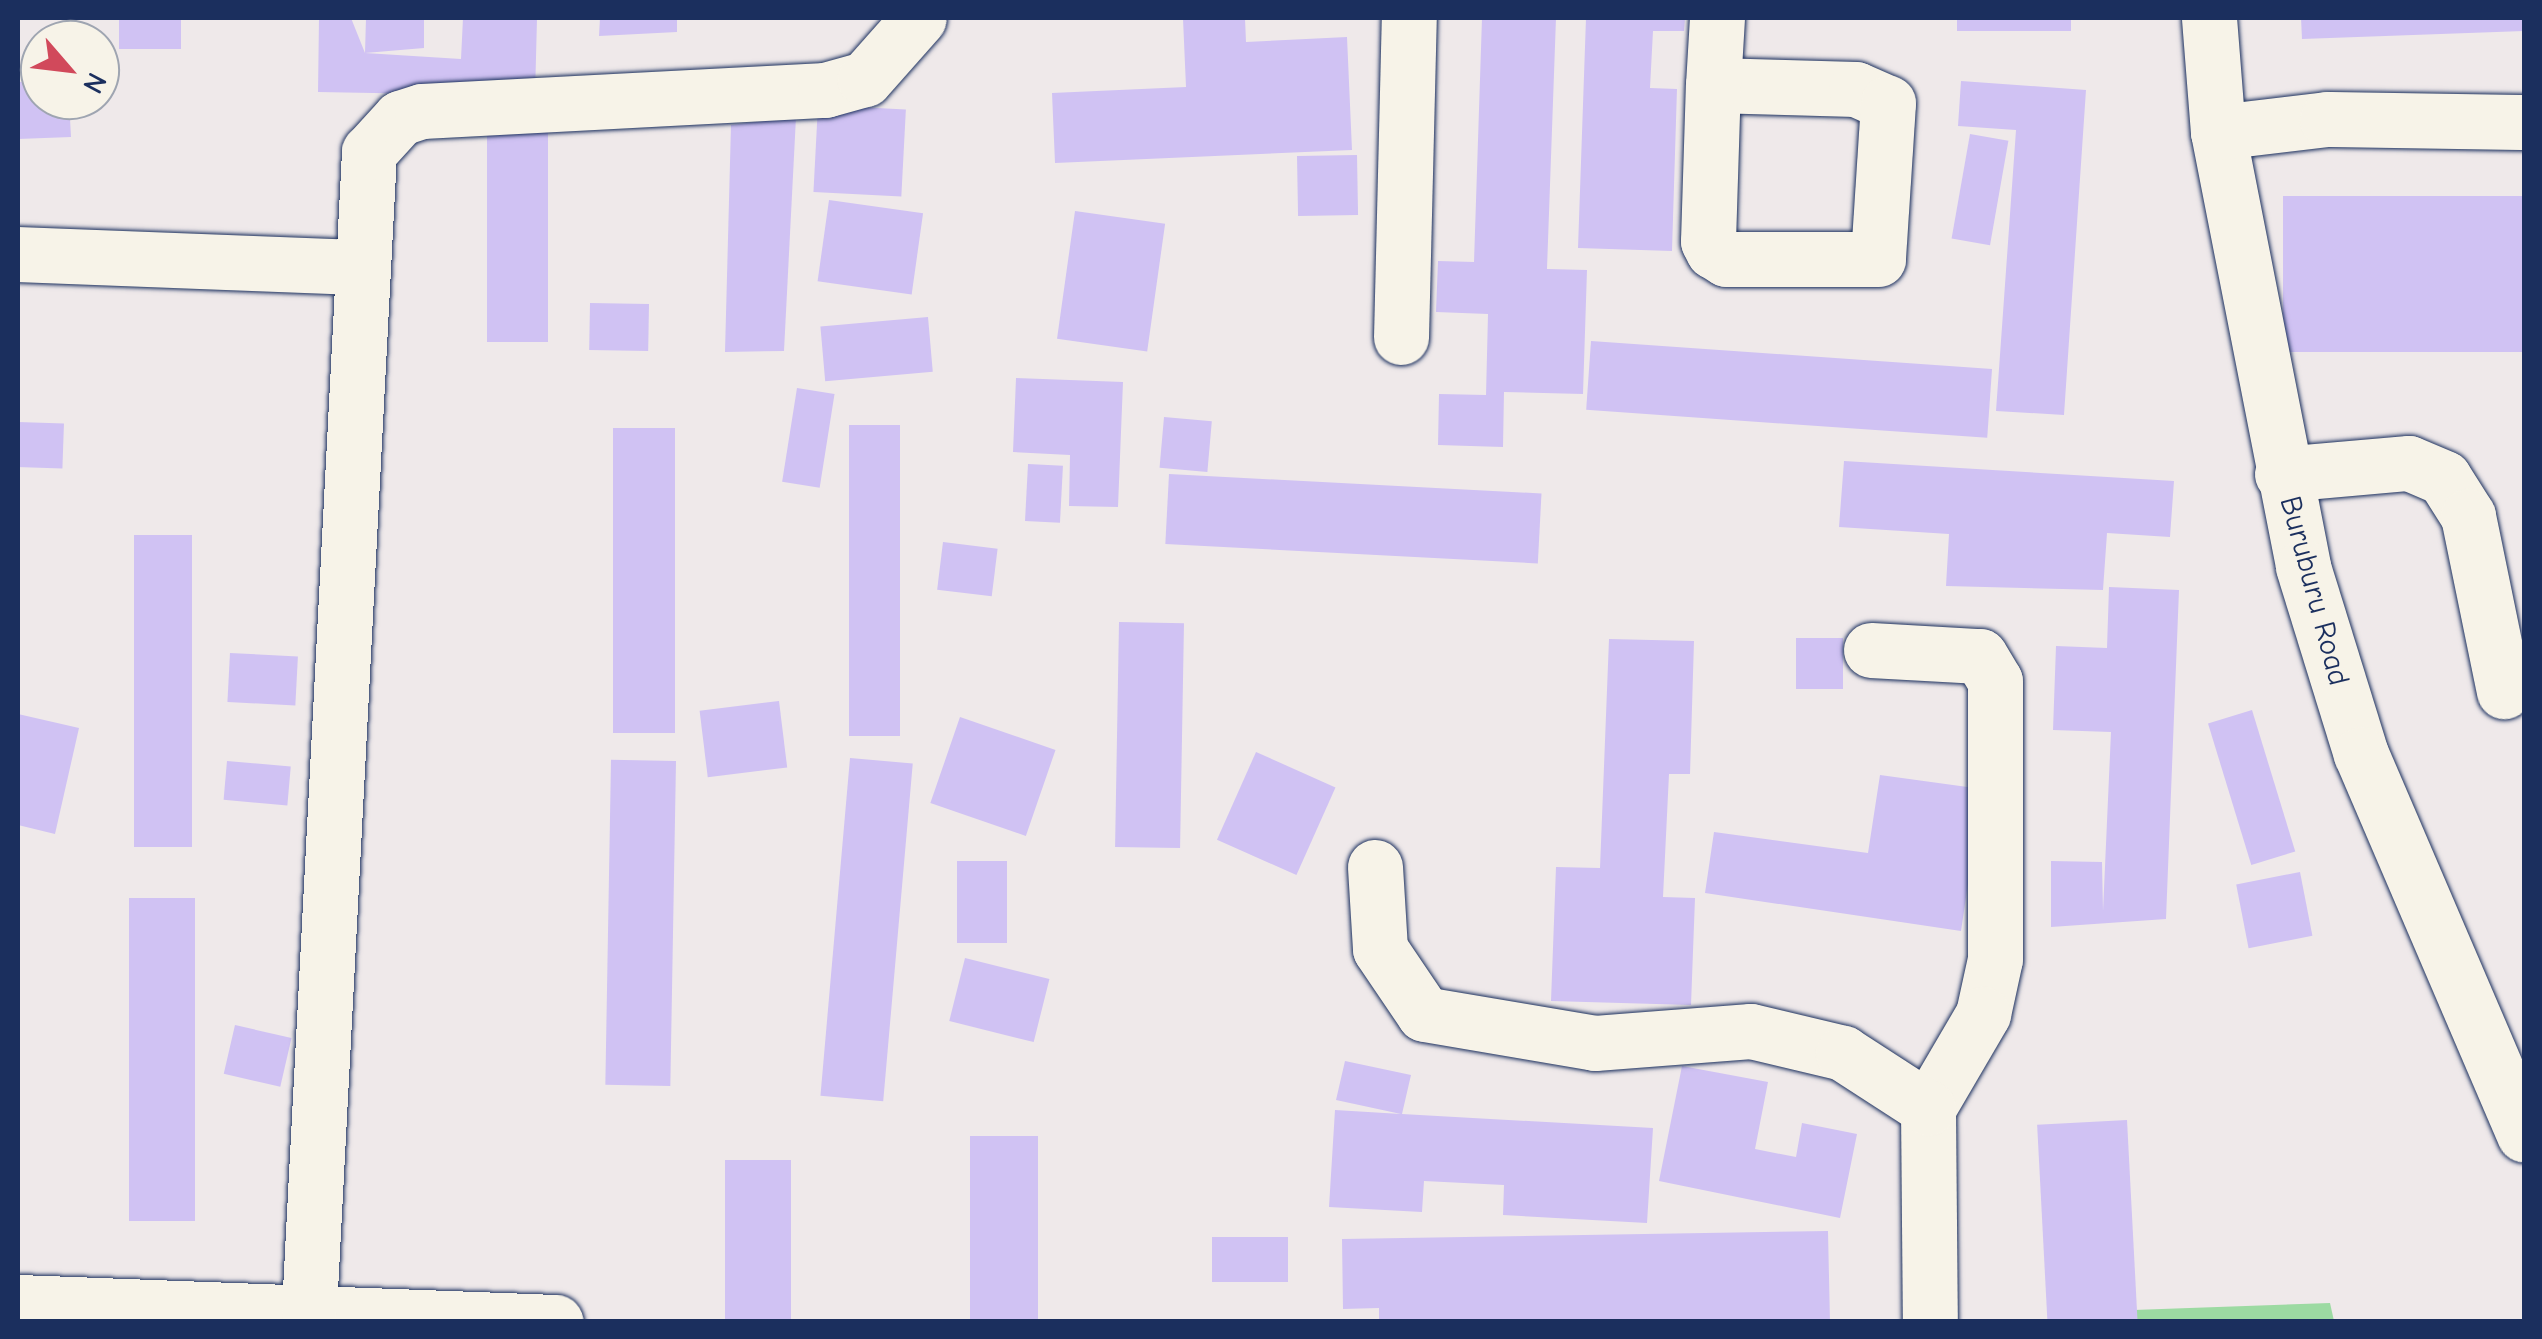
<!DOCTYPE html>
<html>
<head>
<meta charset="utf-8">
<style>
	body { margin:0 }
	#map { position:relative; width:2542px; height:1339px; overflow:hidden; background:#efe9ea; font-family:"Comic Neue",sans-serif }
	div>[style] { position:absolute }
	.green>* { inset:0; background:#9cdaa2 }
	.building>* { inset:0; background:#d0c2f3; transform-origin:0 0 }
	.roads { filter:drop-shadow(0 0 2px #1b2f5e) drop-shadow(0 0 2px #1b2f5e) }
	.minor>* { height:55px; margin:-27.5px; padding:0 27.5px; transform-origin:27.5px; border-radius:27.5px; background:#f7f3e8 }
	span { translate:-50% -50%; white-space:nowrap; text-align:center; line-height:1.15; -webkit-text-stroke:9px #f7f3e8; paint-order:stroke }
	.street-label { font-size:30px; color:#1b2f5e }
	.frame { position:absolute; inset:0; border:20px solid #1b2f5e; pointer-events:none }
	.north { position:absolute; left:20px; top:20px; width:100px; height:100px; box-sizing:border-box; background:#f7f3e8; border:2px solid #9fa5b1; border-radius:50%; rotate:118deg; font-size:28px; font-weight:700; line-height:40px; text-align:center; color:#1b2f5e }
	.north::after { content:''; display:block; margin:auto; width:35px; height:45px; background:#d1495b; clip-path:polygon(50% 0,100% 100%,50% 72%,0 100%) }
</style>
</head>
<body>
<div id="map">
	<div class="green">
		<div style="clip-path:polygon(2330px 1303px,2334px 1321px,2051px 1322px,2049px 1313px)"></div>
	</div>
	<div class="building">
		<div style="left:119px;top:18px;width:62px;height:31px"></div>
		<div style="clip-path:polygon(319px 18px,351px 18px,365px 53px,366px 18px,424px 18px,424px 48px,365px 53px,461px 59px,463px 18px,537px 19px,535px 96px,318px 92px)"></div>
		<div style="clip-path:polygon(600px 18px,677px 18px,677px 32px,599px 36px)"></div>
		<div style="clip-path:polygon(1245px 18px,1246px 42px,1347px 37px,1352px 150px,1055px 163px,1052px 93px,1186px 87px,1183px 19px)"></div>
		<div style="clip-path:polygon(1482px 18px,1556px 18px,1547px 269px,1587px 270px,1583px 394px,1504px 392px,1503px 447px,1438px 445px,1439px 394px,1486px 395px,1488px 314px,1436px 312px,1438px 261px,1474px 262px)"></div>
		<div style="clip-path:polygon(1586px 18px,1685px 18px,1684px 31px,1653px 31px,1650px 88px,1677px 89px,1672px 251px,1578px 248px)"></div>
		<div style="left:1957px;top:18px;width:114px;height:13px"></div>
		<div style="clip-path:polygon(2301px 18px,2524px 18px,2524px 31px,2302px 39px)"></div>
		<div style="clip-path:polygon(40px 81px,40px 100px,69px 100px,71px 137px,18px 139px,18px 82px)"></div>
		<div style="clip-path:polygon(1961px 81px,2086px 90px,2064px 415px,1996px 411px,2016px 130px,1958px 126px)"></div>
		<div style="left:818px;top:105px;width:88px;height:87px;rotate:3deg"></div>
		<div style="clip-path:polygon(796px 117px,784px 351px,725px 352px,731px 125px)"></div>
		<div style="left:548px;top:123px;width:219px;height:61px;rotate:90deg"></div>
		<div style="left:1970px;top:134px;width:39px;height:106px;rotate:10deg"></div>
		<div style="left:1357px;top:155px;width:60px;height:60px;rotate:89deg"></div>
		<div style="left:2524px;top:196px;width:156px;height:241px;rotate:90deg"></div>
		<div style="left:829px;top:200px;width:95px;height:82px;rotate:8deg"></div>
		<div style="left:1075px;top:211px;width:91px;height:129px;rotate:8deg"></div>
		<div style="left:649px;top:304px;width:47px;height:59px;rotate:91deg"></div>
		<div style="left:928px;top:317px;width:55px;height:108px;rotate:85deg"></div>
		<div style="left:1591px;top:341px;width:402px;height:69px;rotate:4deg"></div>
		<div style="clip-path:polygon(1016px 378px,1123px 382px,1118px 507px,1069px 506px,1070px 455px,1013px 452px)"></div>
		<div style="left:797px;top:388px;width:38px;height:95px;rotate:9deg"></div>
		<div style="left:1164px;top:417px;width:48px;height:51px;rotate:5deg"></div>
		<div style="left:18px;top:422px;width:46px;height:45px;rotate:2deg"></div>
		<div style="left:849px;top:425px;width:51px;height:311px"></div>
		<div style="left:613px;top:428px;width:62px;height:305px"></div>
		<div style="clip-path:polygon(1844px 461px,2174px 481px,2170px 537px,2107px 533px,2103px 590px,1946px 586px,1949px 534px,1839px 527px)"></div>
		<div style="left:1028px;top:464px;width:35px;height:57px;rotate:3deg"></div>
		<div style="left:1169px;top:474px;width:373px;height:70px;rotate:3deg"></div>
		<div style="left:192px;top:535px;width:312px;height:58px;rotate:90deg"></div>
		<div style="left:943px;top:542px;width:55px;height:48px;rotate:7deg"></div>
		<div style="clip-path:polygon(2109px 587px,2179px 590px,2166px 919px,2051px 927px,2051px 861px,2102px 862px,2103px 911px,2111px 732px,2053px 730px,2056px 646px,2107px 648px)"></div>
		<div style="left:1119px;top:622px;width:65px;height:225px;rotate:1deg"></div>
		<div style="left:1796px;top:638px;width:47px;height:51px"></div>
		<div style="clip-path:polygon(1609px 639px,1694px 641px,1690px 774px,1669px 774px,1663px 897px,1695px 898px,1691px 1005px,1551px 1001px,1556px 867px,1600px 868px)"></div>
		<div style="left:230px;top:653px;width:68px;height:49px;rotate:3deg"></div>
		<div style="left:779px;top:701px;width:67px;height:80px;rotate:83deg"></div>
		<div style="left:2252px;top:710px;width:148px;height:46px;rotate:73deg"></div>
		<div style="clip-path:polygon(18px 714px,79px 728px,55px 834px,18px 825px)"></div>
		<div style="left:960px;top:717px;width:101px;height:91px;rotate:19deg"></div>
		<div style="left:1256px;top:752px;width:87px;height:96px;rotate:24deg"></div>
		<div style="left:850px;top:758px;width:63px;height:339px;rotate:5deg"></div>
		<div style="left:227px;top:761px;width:64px;height:39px;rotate:5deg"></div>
		<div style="left:676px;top:761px;width:325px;height:65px;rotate:91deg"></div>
		<div style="clip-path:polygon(1880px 775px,1982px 789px,1961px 931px,1705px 893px,1714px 832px,1868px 853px)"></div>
		<div style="left:957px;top:861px;width:50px;height:82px"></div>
		<div style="left:2300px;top:872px;width:65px;height:65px;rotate:79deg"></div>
		<div style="left:195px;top:898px;width:323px;height:66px;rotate:90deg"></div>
		<div style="left:965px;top:958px;width:87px;height:65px;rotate:14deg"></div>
		<div style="left:235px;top:1025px;width:58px;height:50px;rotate:13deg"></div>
		<div style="clip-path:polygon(1345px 1061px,1411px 1075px,1402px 1114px,1653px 1128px,1647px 1223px,1503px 1215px,1504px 1185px,1424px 1181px,1422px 1212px,1329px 1207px,1335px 1110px,1401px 1114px,1336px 1100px)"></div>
		<div style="clip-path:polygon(1682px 1066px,1768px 1082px,1755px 1149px,1796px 1157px,1802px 1123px,1857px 1134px,1840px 1218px,1659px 1181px)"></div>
		<div style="left:2127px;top:1120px;width:202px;height:90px;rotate:87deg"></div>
		<div style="left:1038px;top:1136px;width:186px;height:68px;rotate:90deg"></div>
		<div style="left:791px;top:1160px;width:162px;height:66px;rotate:90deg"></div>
		<div style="clip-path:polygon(1828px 1231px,1830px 1322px,1379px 1322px,1379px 1308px,1343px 1309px,1342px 1239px)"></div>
		<div style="left:1288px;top:1237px;width:45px;height:76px;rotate:90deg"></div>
	</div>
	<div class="roads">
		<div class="minor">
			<div style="left:2209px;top:18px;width:114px;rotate:85.5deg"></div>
			<div style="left:2218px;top:132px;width:443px;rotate:78.9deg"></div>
			<div style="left:2303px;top:567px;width:196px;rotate:72.8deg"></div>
			<div style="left:2361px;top:754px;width:414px;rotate:66.8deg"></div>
			<div style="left:1713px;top:85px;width:143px;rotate:1.6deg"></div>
			<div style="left:1856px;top:89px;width:35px;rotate:24deg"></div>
			<div style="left:1888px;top:103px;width:156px;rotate:93.7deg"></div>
			<div style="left:1878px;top:259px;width:152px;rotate:180deg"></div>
			<div style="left:1726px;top:259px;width:15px;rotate:-148deg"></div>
			<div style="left:1713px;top:251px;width:11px;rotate:-117deg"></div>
			<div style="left:1708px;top:241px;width:156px;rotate:-88.2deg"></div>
			<div style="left:1713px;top:85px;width:67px;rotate:-86.6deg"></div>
			<div style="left:2218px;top:132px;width:110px;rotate:-6.8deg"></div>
			<div style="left:2327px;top:119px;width:197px;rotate:0.9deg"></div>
			<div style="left:18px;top:254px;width:338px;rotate:2.2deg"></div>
			<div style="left:1401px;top:337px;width:319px;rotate:-88.6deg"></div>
			<div style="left:2282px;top:474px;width:127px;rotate:-5deg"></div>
			<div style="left:2409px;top:463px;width:38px;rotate:23deg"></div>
			<div style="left:2444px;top:478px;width:45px;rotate:57.7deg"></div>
			<div style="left:2468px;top:516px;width:179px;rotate:78.4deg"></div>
			<div style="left:1871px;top:650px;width:109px;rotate:3.2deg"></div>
			<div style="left:1980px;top:656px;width:29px;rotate:59deg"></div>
			<div style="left:1995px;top:681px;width:278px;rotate:90deg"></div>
			<div style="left:1995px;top:959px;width:56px;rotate:102.3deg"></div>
			<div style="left:1983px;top:1014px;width:109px;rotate:120.3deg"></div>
			<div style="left:1928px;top:1108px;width:214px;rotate:89.5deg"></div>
			<div style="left:1375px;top:867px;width:82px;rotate:86.5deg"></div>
			<div style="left:1380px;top:949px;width:78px;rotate:55.9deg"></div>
			<div style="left:1424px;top:1014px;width:173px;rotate:9.6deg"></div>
			<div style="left:1595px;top:1043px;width:156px;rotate:-4.4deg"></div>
			<div style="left:1751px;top:1031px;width:95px;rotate:13.4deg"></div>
			<div style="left:1843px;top:1053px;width:101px;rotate:32.9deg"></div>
			<div style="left:18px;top:1302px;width:538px;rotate:2.13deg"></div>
			<div style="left:309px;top:1309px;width:1159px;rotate:-87.03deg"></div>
			<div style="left:369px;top:152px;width:46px;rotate:-47.6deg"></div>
			<div style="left:400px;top:118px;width:23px;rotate:-18deg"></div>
			<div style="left:422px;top:111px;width:404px;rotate:-3deg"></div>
			<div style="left:825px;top:90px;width:41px;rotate:-15.4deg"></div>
			<div style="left:865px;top:79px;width:81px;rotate:-48.5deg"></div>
		</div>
	</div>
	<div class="street-label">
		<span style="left:2314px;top:591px;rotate:75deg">Buruburu Road</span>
	</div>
	<div class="frame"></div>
	<div class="north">N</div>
</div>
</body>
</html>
